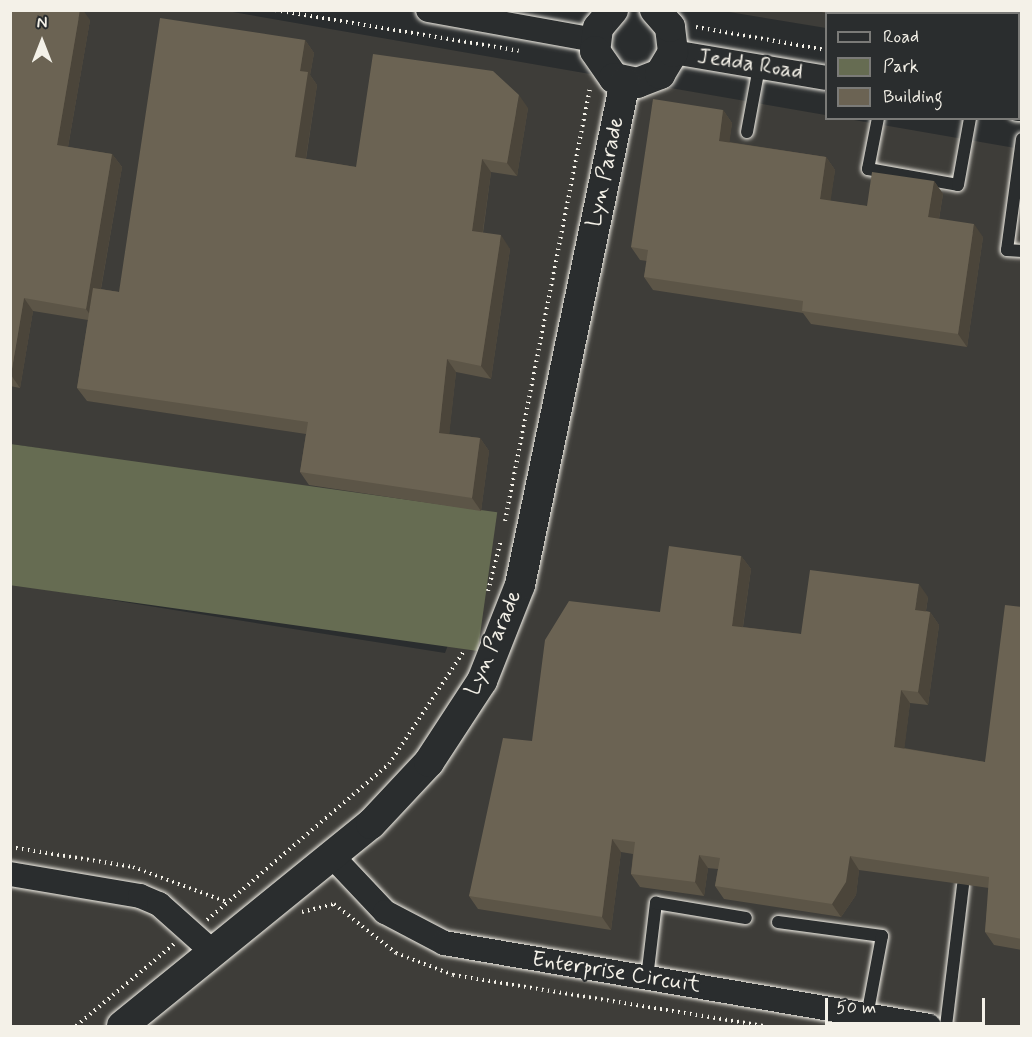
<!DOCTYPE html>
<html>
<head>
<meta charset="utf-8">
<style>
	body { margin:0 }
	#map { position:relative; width:1032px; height:1037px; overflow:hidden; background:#2a2d2e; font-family:Mynerve,sans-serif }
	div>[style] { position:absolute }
	.built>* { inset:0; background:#3e3d39 }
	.green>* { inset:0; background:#666c52; transform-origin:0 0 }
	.path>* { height:4px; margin-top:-2px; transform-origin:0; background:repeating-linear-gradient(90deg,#f4f1e8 0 1.5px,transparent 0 6px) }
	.roads { filter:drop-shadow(0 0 2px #f4f1e8) drop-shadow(0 0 2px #f4f1e8) }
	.service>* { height:12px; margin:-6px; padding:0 6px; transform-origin:6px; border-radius:6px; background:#2a2d2e }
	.minor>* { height:24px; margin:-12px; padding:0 12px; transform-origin:12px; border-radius:12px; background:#2a2d2e }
	.tertiary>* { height:30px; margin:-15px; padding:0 15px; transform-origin:15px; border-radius:15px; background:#2a2d2e }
	.wall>* { inset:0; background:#5c5547 }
	.shaded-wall>* { inset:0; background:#4b453a }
	.building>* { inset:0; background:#6b6353; transform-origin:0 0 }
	span { translate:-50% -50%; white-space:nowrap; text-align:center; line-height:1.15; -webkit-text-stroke:4.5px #2a2d2e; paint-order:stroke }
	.street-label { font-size:22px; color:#f4f1e8 }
	.frame { position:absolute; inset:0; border:12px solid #f4f1e8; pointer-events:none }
	.legend { position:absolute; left:825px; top:12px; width:195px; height:108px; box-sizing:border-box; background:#2a2d2e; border:2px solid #7b7b78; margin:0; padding:8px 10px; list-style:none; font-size:18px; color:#f4f1e8 }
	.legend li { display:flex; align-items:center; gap:12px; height:30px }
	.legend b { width:30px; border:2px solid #7b7b78 }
	.north { position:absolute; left:12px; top:12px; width:60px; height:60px; -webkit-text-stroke:4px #2a2d2e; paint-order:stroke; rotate:0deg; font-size:16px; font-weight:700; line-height:24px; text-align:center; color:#f4f1e8 }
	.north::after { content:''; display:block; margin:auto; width:21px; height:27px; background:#f4f1e8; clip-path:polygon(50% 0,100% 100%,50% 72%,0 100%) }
	.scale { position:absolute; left:825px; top:998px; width:160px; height:27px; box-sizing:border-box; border:3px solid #f4f1e8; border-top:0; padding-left:8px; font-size:18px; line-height:21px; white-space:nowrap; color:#f4f1e8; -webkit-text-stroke:4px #2a2d2e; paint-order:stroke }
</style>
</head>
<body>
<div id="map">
	<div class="built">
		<div style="clip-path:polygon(11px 11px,227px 11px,1021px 149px,1021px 1026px,11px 1026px,11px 584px,445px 653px,496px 516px,11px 444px)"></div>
		<div style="clip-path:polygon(723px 11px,1021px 11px,1021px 60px,1018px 14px,826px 14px,826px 28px)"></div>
	</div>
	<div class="green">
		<div style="left:11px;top:444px;width:491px;height:140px;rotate:8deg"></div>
	</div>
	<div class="path">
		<div style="left:275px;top:10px;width:247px;rotate:9.5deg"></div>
		<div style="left:696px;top:27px;width:132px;rotate:10deg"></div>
		<div style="left:1018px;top:82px;width:4px;rotate:14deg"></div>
		<div style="left:505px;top:521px;width:442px;rotate:-78.9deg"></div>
		<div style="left:488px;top:591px;width:53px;rotate:-75.7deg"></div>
		<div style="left:10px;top:847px;width:125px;rotate:9.2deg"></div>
		<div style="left:133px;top:867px;width:100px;rotate:20.4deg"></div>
		<div style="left:302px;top:912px;width:33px;rotate:-14deg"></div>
		<div style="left:334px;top:904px;width:79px;rotate:38.3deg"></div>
		<div style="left:396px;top:953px;width:61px;rotate:21.1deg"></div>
		<div style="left:453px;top:975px;width:315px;rotate:9.3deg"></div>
		<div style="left:207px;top:920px;width:240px;rotate:-40.6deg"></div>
		<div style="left:389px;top:764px;width:136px;rotate:-56.4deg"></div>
		<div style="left:76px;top:1026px;width:128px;rotate:-39.9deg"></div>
	</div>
	<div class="roads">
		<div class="service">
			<div style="left:878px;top:118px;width:52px;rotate:101.1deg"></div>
			<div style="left:868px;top:169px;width:91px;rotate:10.1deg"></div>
			<div style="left:958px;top:185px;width:68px;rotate:-79.8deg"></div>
			<div style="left:747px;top:132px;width:66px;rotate:-79.5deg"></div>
			<div style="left:1022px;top:139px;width:112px;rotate:97.7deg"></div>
			<div style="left:1007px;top:250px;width:15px;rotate:4deg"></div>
			<div style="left:778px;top:922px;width:105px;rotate:7.7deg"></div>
			<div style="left:882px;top:936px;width:81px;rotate:100.6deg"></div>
			<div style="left:647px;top:978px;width:76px;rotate:-83.2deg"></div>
			<div style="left:656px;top:903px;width:91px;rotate:9.5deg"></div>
			<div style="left:946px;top:1026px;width:142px;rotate:-83.1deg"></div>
		</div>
		<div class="minor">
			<div style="left:428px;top:10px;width:170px;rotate:10.2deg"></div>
			<div style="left:673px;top:52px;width:155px;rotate:9.6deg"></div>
			<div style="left:1018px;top:109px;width:4px"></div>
			<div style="left:332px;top:856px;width:77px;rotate:46.6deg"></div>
			<div style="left:385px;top:912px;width:67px;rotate:27.7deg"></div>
			<div style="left:444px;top:943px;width:492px;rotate:9.7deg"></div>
			<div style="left:10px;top:874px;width:132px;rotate:9.6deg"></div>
			<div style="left:140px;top:896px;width:21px;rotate:23deg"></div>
			<div style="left:159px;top:904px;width:74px;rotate:41.7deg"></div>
		</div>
		<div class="tertiary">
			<div style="left:613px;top:10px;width:23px;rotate:130deg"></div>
			<div style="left:598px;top:28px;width:23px;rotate:97deg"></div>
			<div style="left:595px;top:51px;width:33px;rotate:55deg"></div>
			<div style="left:614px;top:78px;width:24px;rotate:12deg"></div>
			<div style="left:637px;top:83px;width:25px;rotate:-21deg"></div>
			<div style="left:660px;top:74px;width:26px;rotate:-59deg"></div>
			<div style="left:673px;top:52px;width:25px;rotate:-97deg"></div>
			<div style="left:670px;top:27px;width:23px;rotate:-131deg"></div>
			<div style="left:122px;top:1026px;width:321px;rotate:-39.1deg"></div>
			<div style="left:371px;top:824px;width:85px;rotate:-46.9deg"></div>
			<div style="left:429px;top:762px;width:97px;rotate:-56.8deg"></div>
			<div style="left:482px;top:681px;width:103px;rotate:-68.4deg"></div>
			<div style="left:520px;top:585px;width:514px;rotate:-78.21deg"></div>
		</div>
	</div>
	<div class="wall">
		<div style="clip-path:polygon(10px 10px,90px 20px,68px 147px,112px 154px,122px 167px,101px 289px,119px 292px,305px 40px,314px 53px,310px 75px,317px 85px,306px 159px,356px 167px,528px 108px,517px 176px,491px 172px,483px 233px,510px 249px,491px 379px,456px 372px,449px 434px,480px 438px,489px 451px,481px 511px,309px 485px,300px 472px,306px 434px,87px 401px,77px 388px,88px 320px,33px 311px,20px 388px,10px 386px)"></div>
		<div style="clip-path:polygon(812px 10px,1022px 10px,1022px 26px,1018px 45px,1018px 14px,831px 14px)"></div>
		<div style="clip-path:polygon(723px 110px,732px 123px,729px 142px,826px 157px,835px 170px,830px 201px,867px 206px,934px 181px,943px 194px,939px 219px,983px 237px,967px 347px,811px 324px,803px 313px,653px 290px,644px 277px,647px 261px,640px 260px,631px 247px)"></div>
		<div style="clip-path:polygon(741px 556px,751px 569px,743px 627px,801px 634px,928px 597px,926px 611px,930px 612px,939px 625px,928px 705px,910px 703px,904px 748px,985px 762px,1022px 607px,1022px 950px,994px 945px,985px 932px,989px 888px,859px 870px,856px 895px,841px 917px,724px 899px,715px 886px,718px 869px,708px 868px,704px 896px,640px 887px,631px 874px,633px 854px,621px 852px,611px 930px,478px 909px,469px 896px,532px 741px,660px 612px)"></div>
	</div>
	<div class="shaded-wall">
		<div style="clip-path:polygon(80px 10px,83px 10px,90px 20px,66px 158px,57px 145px)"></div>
		<div style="clip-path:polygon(1015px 10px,1022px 10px,1022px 26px,1019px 45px,1018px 14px,1015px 14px)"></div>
		<div style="clip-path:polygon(305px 40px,314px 53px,310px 75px,317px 85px,304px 170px,295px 157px,300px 71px)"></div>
		<div style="clip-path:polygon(519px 95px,528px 108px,517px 176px,507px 163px)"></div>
		<div style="clip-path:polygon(723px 110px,732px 123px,728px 154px,719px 141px)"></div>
		<div style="clip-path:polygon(112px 154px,122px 167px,95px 322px,86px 309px)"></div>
		<div style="clip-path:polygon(826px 157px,835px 170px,829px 212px,820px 199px)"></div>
		<div style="clip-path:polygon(482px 159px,491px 172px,481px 244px,472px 231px)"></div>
		<div style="clip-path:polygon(934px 181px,943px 194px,937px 230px,928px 217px)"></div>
		<div style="clip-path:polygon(974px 224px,983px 237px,967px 347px,958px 334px)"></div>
		<div style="clip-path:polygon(501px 235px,510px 249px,491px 379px,481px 366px)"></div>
		<div style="clip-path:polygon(24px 298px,33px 311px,20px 388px,11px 375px)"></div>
		<div style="clip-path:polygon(447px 359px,456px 372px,448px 446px,439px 433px)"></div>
		<div style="clip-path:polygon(480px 438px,489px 451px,481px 511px,472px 498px)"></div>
		<div style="clip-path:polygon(741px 556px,751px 569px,741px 639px,732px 626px)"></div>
		<div style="clip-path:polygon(919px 584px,928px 597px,924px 623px,915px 610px)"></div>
		<div style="clip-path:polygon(930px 612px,939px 625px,928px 705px,918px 692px)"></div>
		<div style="clip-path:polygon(901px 690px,910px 703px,903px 760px,894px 747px)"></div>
		<div style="clip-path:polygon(612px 839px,621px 852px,611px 930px,602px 917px)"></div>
		<div style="clip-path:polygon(699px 855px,708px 868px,704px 896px,695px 882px)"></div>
		<div style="clip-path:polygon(850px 856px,859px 870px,856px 895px,841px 917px,832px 904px)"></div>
	</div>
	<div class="building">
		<div style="clip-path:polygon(10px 10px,80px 10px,57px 145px,112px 154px,86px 309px,24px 298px,11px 375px)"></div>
		<div style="left:866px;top:10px;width:149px;height:18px"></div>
		<div style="clip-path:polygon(160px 18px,305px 40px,300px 71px,308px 72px,295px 157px,356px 167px,373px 54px,493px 71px,519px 95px,507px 163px,482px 159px,472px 231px,501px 235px,481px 366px,447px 359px,439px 433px,480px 438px,472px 498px,300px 472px,308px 422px,77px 388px,93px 288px,119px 292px)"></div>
		<div style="clip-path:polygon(653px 99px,723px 110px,719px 141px,826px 157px,820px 199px,867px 206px,872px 172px,934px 181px,928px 217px,974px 224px,958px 334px,802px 311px,803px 301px,644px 277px,648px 250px,631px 247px)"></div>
		<div style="clip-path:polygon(669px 546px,741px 556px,732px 626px,801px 634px,810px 570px,919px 584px,915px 610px,930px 612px,918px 692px,901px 690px,894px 747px,985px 762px,1005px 605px,1022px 607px,1022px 939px,985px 932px,989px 877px,850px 856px,846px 882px,832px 904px,715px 886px,720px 858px,699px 855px,695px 882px,631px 874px,635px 842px,612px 839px,602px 917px,469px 896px,503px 738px,532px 741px,545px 640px,569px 601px,660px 612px)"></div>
	</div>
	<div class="street-label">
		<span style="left:750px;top:65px;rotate:9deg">Jedda Road</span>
		<span style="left:606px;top:172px;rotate:-78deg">Lyn Parade</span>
		<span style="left:494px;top:643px;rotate:-67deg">Lyn Parade</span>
		<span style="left:616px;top:973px;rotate:9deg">Enterprise Circuit</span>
	</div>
	<div class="frame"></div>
	<ul class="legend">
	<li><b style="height:8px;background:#2a2d2e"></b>Road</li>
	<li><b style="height:16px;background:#666c52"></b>Park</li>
	<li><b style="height:16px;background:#6b6353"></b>Building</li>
	</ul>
	<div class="north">N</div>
	<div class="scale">50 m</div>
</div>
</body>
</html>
